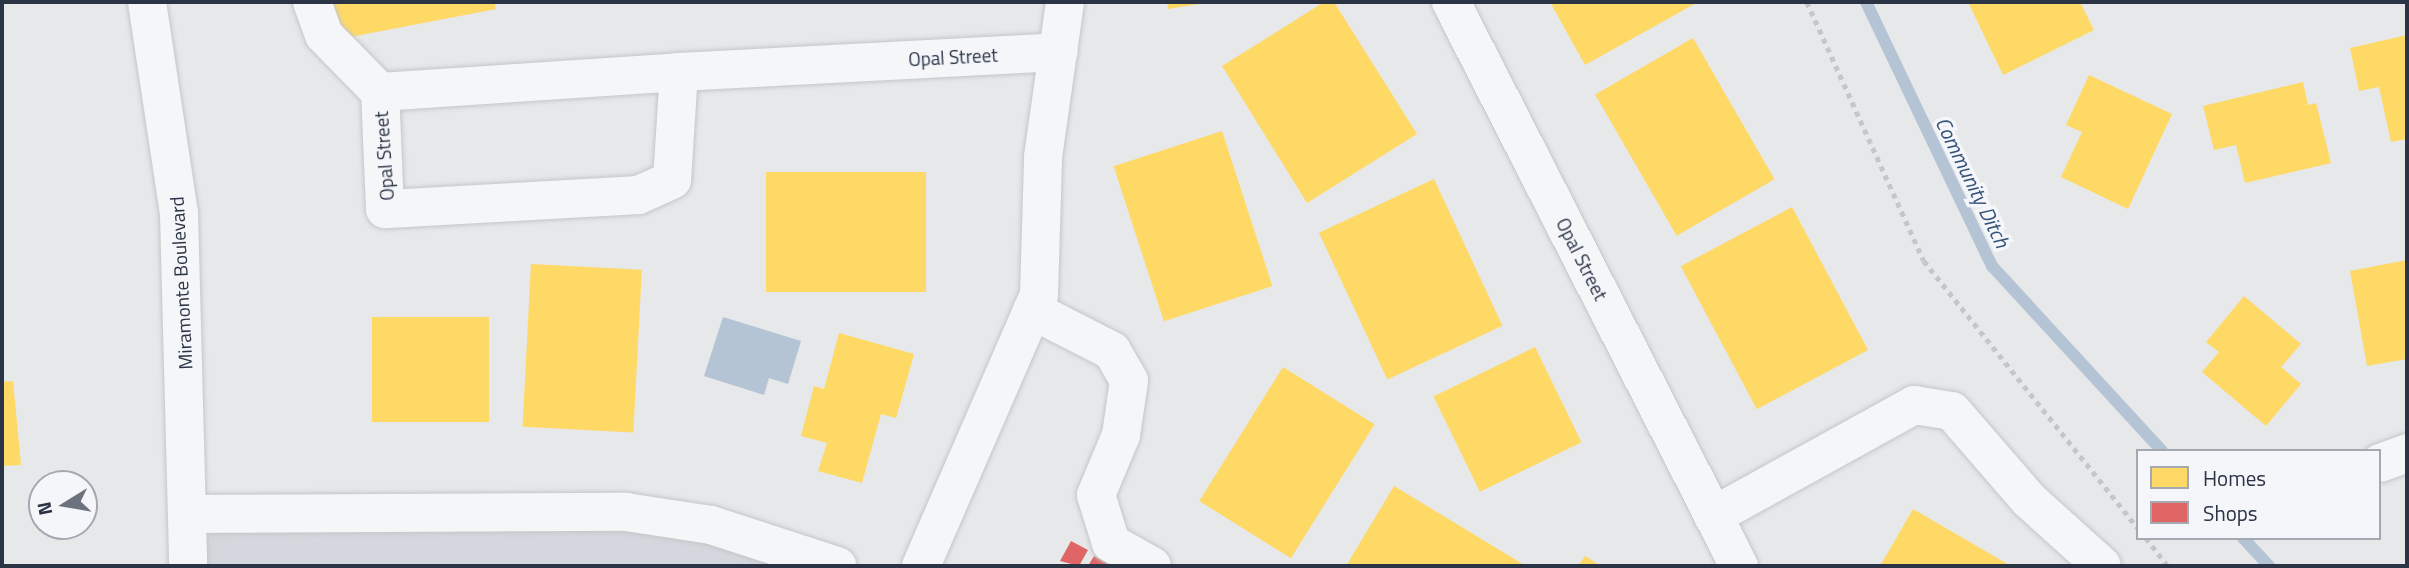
<!DOCTYPE html>
<html>
<head>
<meta charset="utf-8">
<style>
	body { margin:0 }
	#map { position:relative; width:2409px; height:568px; overflow:hidden; background:#e6e8ea; font-family:"Titillium Web",sans-serif }
	div>[style] { position:absolute }
	.built>* { inset:0; background:#d4d7dd }
	.water>* { inset:0; background:#b4c4d5 }
	.homes>* { inset:0; background:#ffd966; transform-origin:0 0 }
	.shops>* { inset:0; background:#e06666 }
	.stream>* { height:12px; margin:-6px; padding:0 6px; transform-origin:6px; border-radius:6px; background:#b4c4d5 }
	.path>* { height:4.5px; margin-top:-2.25px; transform-origin:0; background:repeating-linear-gradient(90deg,#c5c6ca 0 5px,transparent 0 10px) }
	.roads { filter:drop-shadow(0 0 2px #c4c6c8) drop-shadow(0 0 2px #c4c6c8) }
	.minor>* { height:38px; margin:-19px; padding:0 19px; transform-origin:19px; border-radius:19px; background:#f5f6f7 }
	span { translate:-50% -50%; white-space:nowrap; text-align:center; line-height:1.15; -webkit-text-stroke:7px #f4f6f9; paint-order:stroke }
	.street-label { font-size:19px; color:#2b3445 }
	.water-label { font-size:21px; color:#34527a; font-style:italic }
	.frame { position:absolute; inset:0; border:4px solid #2b3445; pointer-events:none }
	.legend { position:absolute; left:2136px; top:449px; width:245px; height:91px; box-sizing:border-box; background:#f4f6f9; border:2px solid #a4a8b1; margin:0; padding:9px 12px; list-style:none; font-size:21px; color:#2b3445 }
	.legend li { display:flex; align-items:center; gap:14px; height:35px }
	.legend b { width:35px; border:2px solid #a4a8b1 }
	.north { position:absolute; left:28px; top:470px; width:70px; height:70px; box-sizing:border-box; background:#f4f6f9; border:2px solid #a4a8b1; border-radius:50%; rotate:259deg; font-size:19px; font-weight:700; line-height:28px; text-align:center; color:#2b3445 }
	.north::after { content:''; display:block; margin:auto; width:24px; height:32px; background:#6c737f; clip-path:polygon(50% 0,100% 100%,50% 72%,0 100%) }
</style>
</head>
<body>
<div id="map">
	<div class="built">
		<div style="clip-path:polygon(534px 509px,837px 566px,188px 566px,187px 514px)"></div>
	</div>
	<div class="water">
		<div style="clip-path:polygon(723px 317px,801px 341px,788px 384px,769px 378px,764px 395px,704px 376px)"></div>
	</div>
	<div class="homes">
		<div style="clip-path:polygon(333px 2px,494px 2px,496px 9px,340px 39px)"></div>
		<div style="clip-path:polygon(1167px 2px,1205px 2px,1205px 3px,1168px 9px)"></div>
		<div style="clip-path:polygon(1324px 2px,1334px 2px,1417px 134px,1307px 203px,1222px 66px)"></div>
		<div style="clip-path:polygon(1550px 2px,1698px 2px,1585px 65px)"></div>
		<div style="clip-path:polygon(1968px 2px,2080px 2px,2094px 30px,2003px 75px)"></div>
		<div style="clip-path:polygon(2407px 35px,2407px 139px,2391px 142px,2379px 87px,2359px 91px,2350px 48px)"></div>
		<div style="left:1693px;top:38px;width:163px;height:113px;rotate:60deg"></div>
		<div style="clip-path:polygon(2089px 75px,2172px 114px,2128px 209px,2061px 177px,2082px 132px,2066px 125px)"></div>
		<div style="clip-path:polygon(2303px 82px,2308px 105px,2316px 103px,2331px 163px,2245px 183px,2236px 145px,2214px 150px,2203px 106px)"></div>
		<div style="left:1222px;top:131px;width:163px;height:114px;rotate:72deg"></div>
		<div style="left:766px;top:172px;width:160px;height:120px"></div>
		<div style="left:1434px;top:179px;width:162px;height:127px;rotate:65deg"></div>
		<div style="left:1792px;top:207px;width:162px;height:126px;rotate:62deg"></div>
		<div style="clip-path:polygon(2407px 260px,2407px 359px,2367px 366px,2350px 271px)"></div>
		<div style="left:531px;top:264px;width:111px;height:163px;rotate:3deg"></div>
		<div style="clip-path:polygon(2244px 296px,2301px 344px,2281px 367px,2301px 384px,2266px 426px,2202px 372px,2219px 352px,2206px 342px)"></div>
		<div style="left:372px;top:317px;width:117px;height:105px"></div>
		<div style="clip-path:polygon(839px 333px,914px 354px,896px 418px,881px 414px,862px 483px,818px 471px,827px 443px,801px 436px,814px 386px,824px 389px)"></div>
		<div style="left:1535px;top:347px;width:106px;height:113px;rotate:64deg"></div>
		<div style="left:1283px;top:367px;width:108px;height:158px;rotate:32deg"></div>
		<div style="clip-path:polygon(13px 381px,21px 465px,2px 466px,2px 382px)"></div>
		<div style="clip-path:polygon(1394px 486px,1526px 566px,1346px 566px)"></div>
		<div style="clip-path:polygon(1913px 509px,2011px 566px,1880px 566px)"></div>
		<div style="clip-path:polygon(1585px 556px,1601px 566px,1578px 566px)"></div>
	</div>
	<div class="shops">
		<div style="clip-path:polygon(1071px 541px,1088px 550px,1079px 566px,1060px 561px)"></div>
		<div style="clip-path:polygon(1094px 556px,1111px 566px,1088px 566px)"></div>
	</div>
	<div class="stream">
		<div style="left:1866px;top:2px;width:293px;rotate:64.5deg"></div>
		<div style="left:1992px;top:266px;width:251px;rotate:47.4deg"></div>
		<div style="left:2243px;top:538px;width:38px;rotate:47deg"></div>
	</div>
	<div class="path">
		<div style="left:1807px;top:2px;width:284px;rotate:65.7deg"></div>
		<div style="left:1924px;top:261px;width:342px;rotate:51.3deg"></div>
		<div style="left:2146px;top:538px;width:36px;rotate:52deg"></div>
	</div>
	<div class="roads">
		<div class="minor">
			<div style="left:147px;top:2px;width:213px;rotate:81.4deg"></div>
			<div style="left:179px;top:213px;width:353px;rotate:88.5deg"></div>
			<div style="left:312px;top:2px;width:35px;rotate:70deg"></div>
			<div style="left:324px;top:35px;width:80px;rotate:45.5deg"></div>
			<div style="left:1451px;top:2px;width:633px;rotate:62.95deg"></div>
			<div style="left:679px;top:72px;width:108px;rotate:93.7deg"></div>
			<div style="left:672px;top:180px;width:37px;rotate:156deg"></div>
			<div style="left:638px;top:195px;width:253px;rotate:176.8deg"></div>
			<div style="left:385px;top:209px;width:117px;rotate:-92.4deg"></div>
			<div style="left:380px;top:92px;width:300px;rotate:-3.8deg"></div>
			<div style="left:679px;top:72px;width:380px;rotate:-3deg"></div>
			<div style="left:1032px;top:310px;width:90px;rotate:27.1deg"></div>
			<div style="left:1112px;top:351px;width:34px;rotate:60deg"></div>
			<div style="left:1129px;top:381px;width:55px;rotate:98.4deg"></div>
			<div style="left:1121px;top:435px;width:65px;rotate:112.6deg"></div>
			<div style="left:1096px;top:495px;width:50px;rotate:72.6deg"></div>
			<div style="left:1111px;top:543px;width:47px;rotate:29.3deg"></div>
			<div style="left:2380px;top:463px;width:29px;rotate:-20deg"></div>
			<div style="left:187px;top:514px;width:439px;rotate:-0.3deg"></div>
			<div style="left:626px;top:512px;width:86px;rotate:8.7deg"></div>
			<div style="left:711px;top:525px;width:133px;rotate:18deg"></div>
			<div style="left:1713px;top:516px;width:230px;rotate:-28.9deg"></div>
			<div style="left:1914px;top:405px;width:38px;rotate:9deg"></div>
			<div style="left:1952px;top:411px;width:118px;rotate:49.1deg"></div>
			<div style="left:2029px;top:500px;width:98px;rotate:42.1deg"></div>
			<div style="left:921px;top:566px;width:296px;rotate:-66.5deg"></div>
			<div style="left:1039px;top:295px;width:138px;rotate:-88.3deg"></div>
			<div style="left:1043px;top:157px;width:157px;rotate:-81.9deg"></div>
		</div>
	</div>
	<div class="street-label">
		<span style="left:953px;top:57px;rotate:-3deg">Opal Street</span>
		<span style="left:384px;top:156px;rotate:-94deg">Opal Street</span>
		<span style="left:1582px;top:259px;rotate:63deg">Opal Street</span>
		<span style="left:181px;top:283px;rotate:-93deg">Miramonte Boulevard</span>
	</div>
	<div class="water-label">
		<span style="left:1973px;top:182px;rotate:64deg">Community Ditch</span>
	</div>
	<div class="frame"></div>
	<ul class="legend">
	<li><b style="height:19px;background:#ffd966"></b>Homes</li>
	<li><b style="height:19px;background:#e06666"></b>Shops</li>
	</ul>
	<div class="north">N</div>
</div>
</body>
</html>
